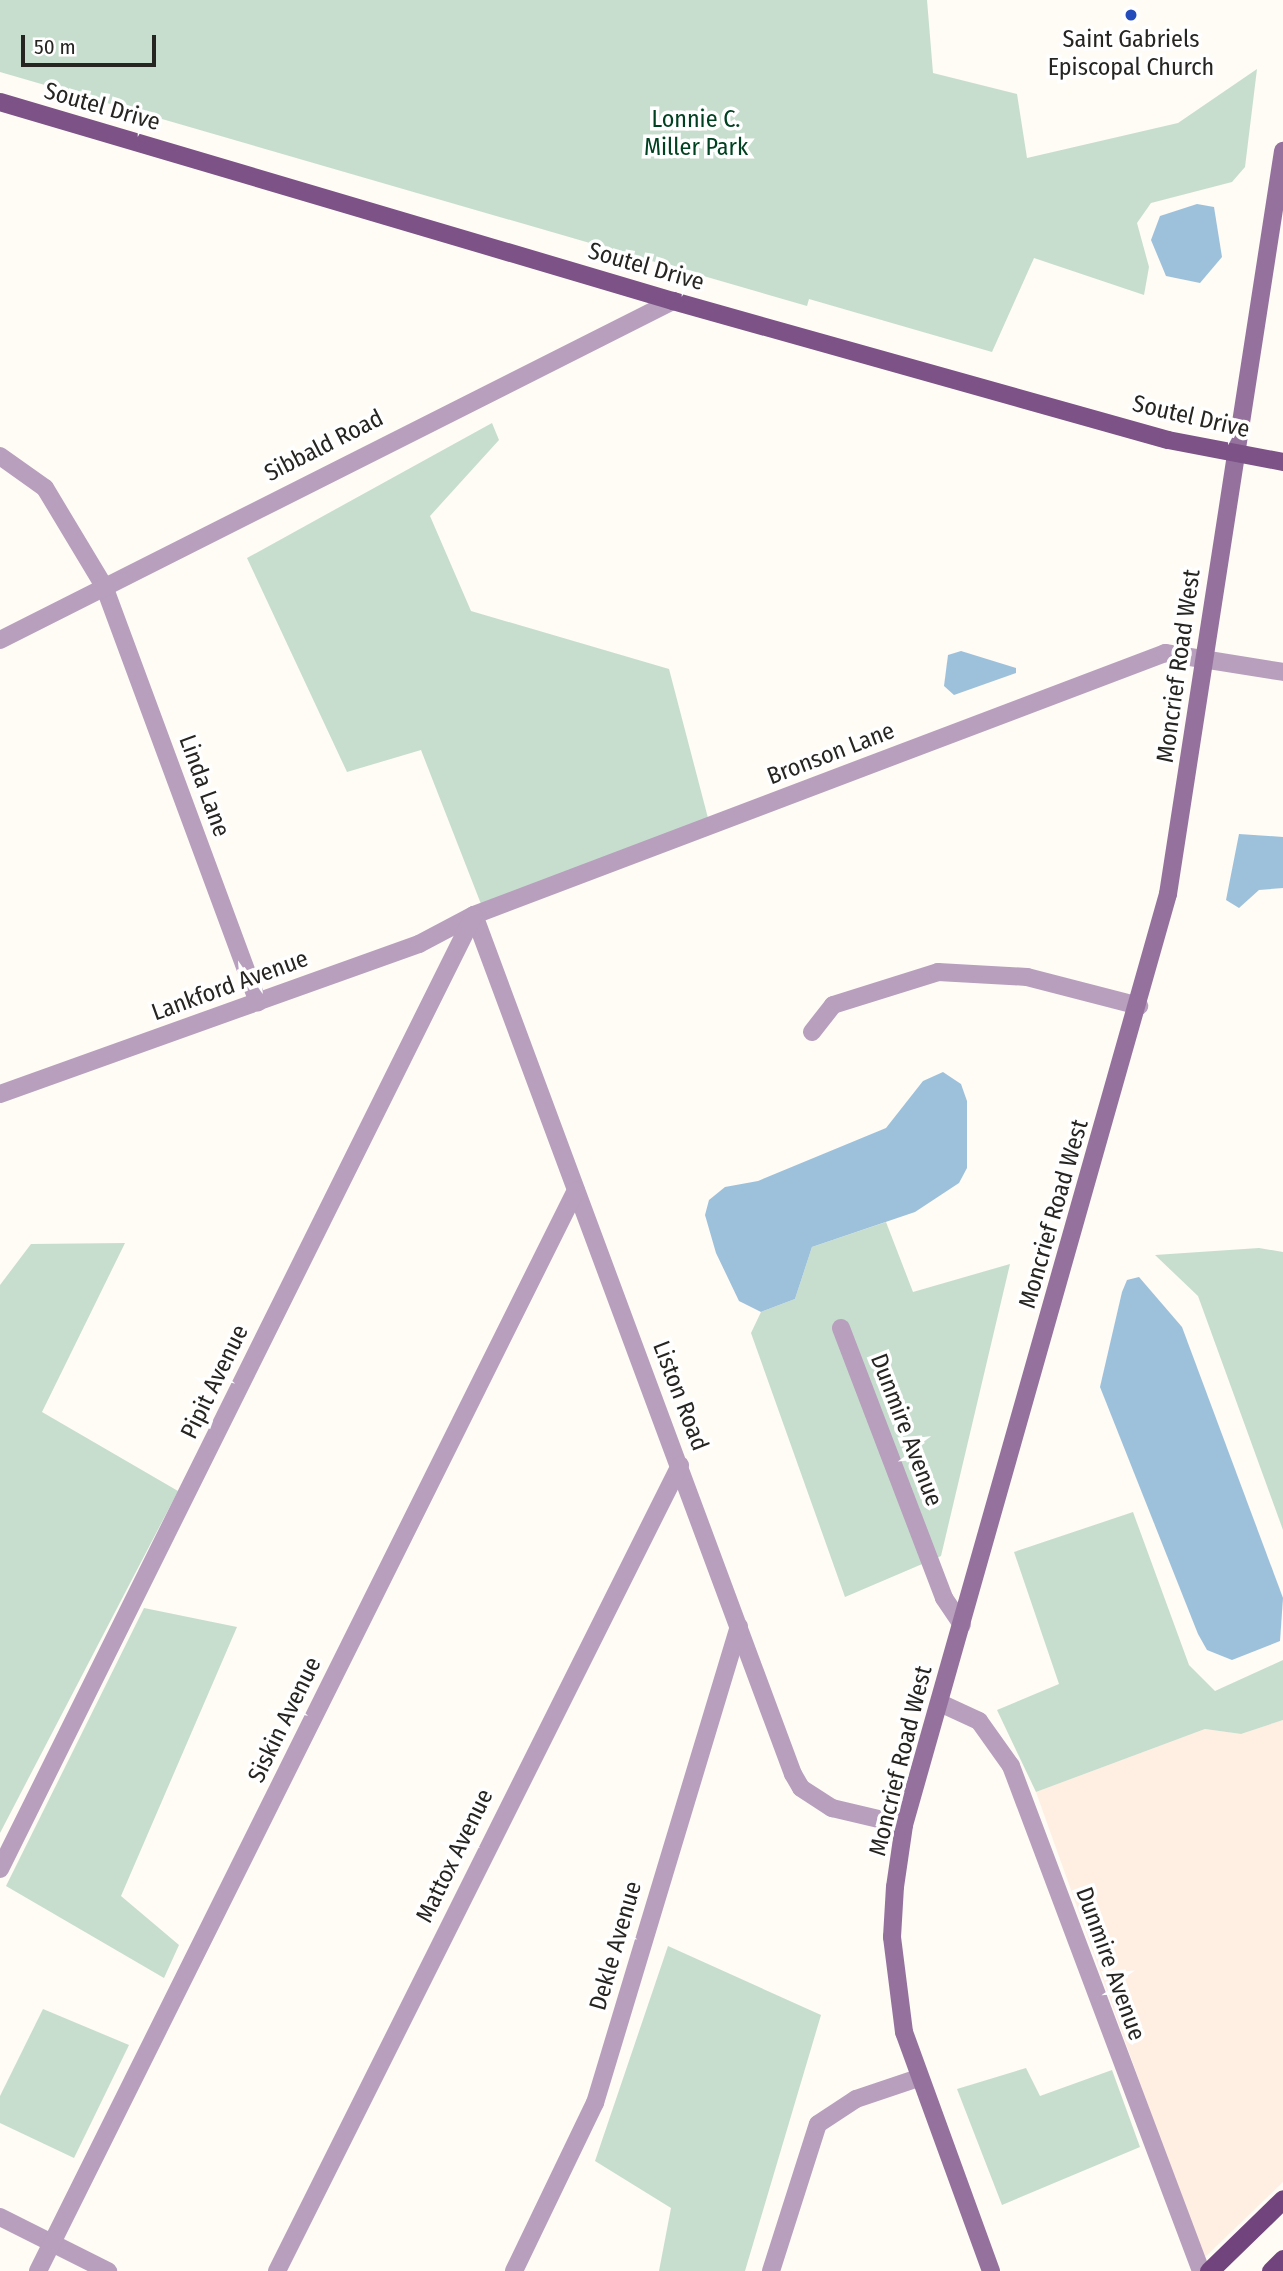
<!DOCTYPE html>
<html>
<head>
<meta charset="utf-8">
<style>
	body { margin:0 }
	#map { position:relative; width:1283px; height:2271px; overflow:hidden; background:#fffbf5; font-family:"Fira Sans Condensed",sans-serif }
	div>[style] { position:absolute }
	.industrial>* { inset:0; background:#ffeee2 }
	.green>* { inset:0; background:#c7dece }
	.water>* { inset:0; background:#9ec1db }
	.minor>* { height:18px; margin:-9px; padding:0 9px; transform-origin:9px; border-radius:9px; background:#b79fbd }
	.tertiary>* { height:18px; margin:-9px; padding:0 9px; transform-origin:9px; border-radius:9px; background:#b79fbd }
	.secondary>* { height:18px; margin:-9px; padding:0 9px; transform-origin:9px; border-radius:9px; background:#95729e }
	.primary>* { height:18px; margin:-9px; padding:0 9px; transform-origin:9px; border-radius:9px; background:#7c5287 }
	.trunk>* { height:19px; margin:-9.5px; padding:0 9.5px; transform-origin:9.5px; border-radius:9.5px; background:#72447d }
	.dots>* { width:19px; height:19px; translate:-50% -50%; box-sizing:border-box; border:4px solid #fff; border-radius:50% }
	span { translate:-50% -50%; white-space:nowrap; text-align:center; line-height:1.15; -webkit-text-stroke:7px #fff; paint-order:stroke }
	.poi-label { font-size:24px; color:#262522 }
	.street-label { font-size:24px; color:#262522 }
	.park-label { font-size:24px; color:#004121 }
	.scale { position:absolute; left:21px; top:35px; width:135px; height:32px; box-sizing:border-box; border:4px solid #262522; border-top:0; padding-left:9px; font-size:21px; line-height:24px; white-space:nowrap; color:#262522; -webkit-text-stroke:5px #fff; paint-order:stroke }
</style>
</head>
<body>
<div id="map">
	<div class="industrial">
		<div style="clip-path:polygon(1283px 1720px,1283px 2182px,1203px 2259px,1036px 1792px,1205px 1729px,1241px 1734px)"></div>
	</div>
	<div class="green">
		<div style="clip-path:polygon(0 0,927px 0,933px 73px,1017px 94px,1027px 158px,1178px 123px,1257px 69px,1245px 167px,1232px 182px,1151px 203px,1137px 223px,1149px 267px,1144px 295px,1034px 258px,992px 352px,809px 299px,807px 306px,0 72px)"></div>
		<div style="clip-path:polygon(492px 423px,499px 440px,430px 516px,471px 611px,669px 669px,708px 818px,481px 904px,421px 750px,347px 772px,247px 558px)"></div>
		<div style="clip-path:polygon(886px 1222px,913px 1292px,1010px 1264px,941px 1556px,845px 1597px,751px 1333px,761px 1312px,795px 1299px,812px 1247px)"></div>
		<div style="clip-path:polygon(125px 1243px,42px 1412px,178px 1491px,0 1833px,0 1285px,31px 1244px)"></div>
		<div style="clip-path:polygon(1259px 1248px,1283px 1252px,1283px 1530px,1198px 1296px,1155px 1255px)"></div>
		<div style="clip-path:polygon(1133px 1512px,1189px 1665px,1215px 1691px,1283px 1660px,1283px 1720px,1241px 1734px,1205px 1729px,1036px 1792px,997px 1710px,1059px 1684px,1014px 1552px)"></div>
		<div style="clip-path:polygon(144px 1608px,237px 1627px,121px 1896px,179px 1945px,164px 1978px,6px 1886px)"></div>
		<div style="clip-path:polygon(668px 1946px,821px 2015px,745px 2271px,659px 2271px,671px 2208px,595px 2161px)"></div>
		<div style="clip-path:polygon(43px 2009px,129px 2045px,74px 2158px,0 2123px,0 2096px)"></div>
		<div style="clip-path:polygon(1026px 2068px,1040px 2096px,1112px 2070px,1140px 2147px,1002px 2205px,957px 2089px)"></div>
	</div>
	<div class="water">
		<div style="clip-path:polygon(1197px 204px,1214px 207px,1222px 257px,1200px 283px,1166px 276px,1151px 240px,1160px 216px)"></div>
		<div style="clip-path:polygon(961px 651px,1016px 668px,1016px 673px,954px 695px,944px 686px,948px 655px)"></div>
		<div style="clip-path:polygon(1239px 834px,1283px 837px,1283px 888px,1259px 890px,1239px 908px,1226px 900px)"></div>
		<div style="clip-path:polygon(943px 1072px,961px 1084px,967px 1101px,967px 1168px,959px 1183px,915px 1212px,812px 1247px,795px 1299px,761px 1312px,739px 1301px,716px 1253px,705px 1215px,709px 1200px,725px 1187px,758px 1181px,886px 1128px,923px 1081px)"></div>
		<div style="clip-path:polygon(1139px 1277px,1182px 1327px,1283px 1598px,1280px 1641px,1232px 1660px,1207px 1650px,1198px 1634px,1100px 1387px,1122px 1292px,1127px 1280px)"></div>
	</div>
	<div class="minor">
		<div style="left:104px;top:586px;width:444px;rotate:69.7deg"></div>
		<div style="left:474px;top:915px;width:916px;rotate:69.63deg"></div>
		<div style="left:793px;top:1774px;width:16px;rotate:60deg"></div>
		<div style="left:801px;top:1788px;width:37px;rotate:33deg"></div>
		<div style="left:832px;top:1808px;width:74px;rotate:13.3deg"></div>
		<div style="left:812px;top:1032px;width:34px;rotate:-52deg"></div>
		<div style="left:833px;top:1005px;width:110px;rotate:-17.4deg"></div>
		<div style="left:938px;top:972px;width:89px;rotate:3.2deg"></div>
		<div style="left:1027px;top:977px;width:116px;rotate:14.5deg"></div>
		<div style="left:0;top:1094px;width:445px;rotate:-19.7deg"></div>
		<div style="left:419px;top:944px;width:62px;rotate:-27.8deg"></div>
		<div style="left:474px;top:915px;width:739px;rotate:-20.76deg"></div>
		<div style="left:1165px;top:653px;width:120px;rotate:9.1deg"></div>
		<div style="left:841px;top:1328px;width:289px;rotate:69.1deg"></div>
		<div style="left:944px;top:1598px;width:32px;rotate:56deg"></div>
		<div style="left:940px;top:1703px;width:43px;rotate:24.8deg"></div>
		<div style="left:979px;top:1721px;width:55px;rotate:54.6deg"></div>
		<div style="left:1011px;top:1766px;width:540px;rotate:69.38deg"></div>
		<div style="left:0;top:1869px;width:1065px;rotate:-63.58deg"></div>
		<div style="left:0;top:2217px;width:121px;rotate:26.6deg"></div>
		<div style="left:38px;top:2271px;width:1207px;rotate:-63.54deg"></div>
		<div style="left:277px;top:2271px;width:901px;rotate:-63.43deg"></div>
		<div style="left:514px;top:2271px;width:187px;rotate:-64.3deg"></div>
		<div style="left:595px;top:2103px;width:498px;rotate:-73.2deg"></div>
		<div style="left:771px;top:2271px;width:154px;rotate:-72.3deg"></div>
		<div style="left:818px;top:2124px;width:45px;rotate:-33.3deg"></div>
		<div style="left:856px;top:2099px;width:65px;rotate:-18.7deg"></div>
	</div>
	<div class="tertiary">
		<div style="left:0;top:456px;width:55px;rotate:35.4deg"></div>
		<div style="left:45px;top:488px;width:114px;rotate:59deg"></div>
		<div style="left:0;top:640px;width:754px;rotate:-26.74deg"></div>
	</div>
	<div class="secondary">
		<div style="left:991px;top:2271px;width:254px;rotate:-110deg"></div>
		<div style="left:904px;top:2032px;width:96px;rotate:-97.2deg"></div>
		<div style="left:892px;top:1937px;width:50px;rotate:-86.6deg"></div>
		<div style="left:895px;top:1887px;width:63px;rotate:-81.7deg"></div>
		<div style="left:904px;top:1825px;width:968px;rotate:-74.17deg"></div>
		<div style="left:1168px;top:894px;width:752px;rotate:-81.2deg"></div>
	</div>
	<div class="primary">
		<div style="left:0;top:102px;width:702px;rotate:16.47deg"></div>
		<div style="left:673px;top:301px;width:514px;rotate:15.69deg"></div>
		<div style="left:1168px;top:440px;width:117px;rotate:10.8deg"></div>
	</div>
	<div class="trunk">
		<div style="left:1209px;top:2271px;width:103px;rotate:-44.2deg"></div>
		<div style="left:1271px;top:2271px;width:17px;rotate:-45deg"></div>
	</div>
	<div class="dots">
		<div style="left:1131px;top:15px;background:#244cba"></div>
	</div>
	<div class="poi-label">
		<span style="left:1131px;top:54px">Saint Gabriels<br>Episcopal Church</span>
	</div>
	<div class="street-label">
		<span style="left:102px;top:107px;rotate:16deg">Soutel Drive</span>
		<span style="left:646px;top:267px;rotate:16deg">Soutel Drive</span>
		<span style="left:1191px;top:417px;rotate:13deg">Soutel Drive</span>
		<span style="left:324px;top:446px;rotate:-27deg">Sibbald Road</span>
		<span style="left:1179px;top:666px;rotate:-82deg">Moncrief Road West</span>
		<span style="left:831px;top:754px;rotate:-21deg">Bronson Lane</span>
		<span style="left:204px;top:786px;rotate:70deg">Linda Lane</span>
		<span style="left:230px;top:986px;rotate:-20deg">Lankford Avenue</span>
		<span style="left:1054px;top:1214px;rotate:-74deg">Moncrief Road West</span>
		<span style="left:215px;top:1382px;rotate:-64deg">Pipit Avenue</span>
		<span style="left:680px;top:1396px;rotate:69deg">Liston Road</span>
		<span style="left:906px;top:1430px;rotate:69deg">Dunmire Avenue</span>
		<span style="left:285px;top:1720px;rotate:-64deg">Siskin Avenue</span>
		<span style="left:901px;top:1761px;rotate:-76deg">Moncrief Road West</span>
		<span style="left:455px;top:1856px;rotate:-64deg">Mattox Avenue</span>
		<span style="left:616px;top:1946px;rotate:-74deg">Dekle Avenue</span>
		<span style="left:1110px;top:1964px;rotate:70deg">Dunmire Avenue</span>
	</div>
	<div class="park-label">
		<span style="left:696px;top:134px">Lonnie C.<br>Miller Park</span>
	</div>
	<div class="scale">50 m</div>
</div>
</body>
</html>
